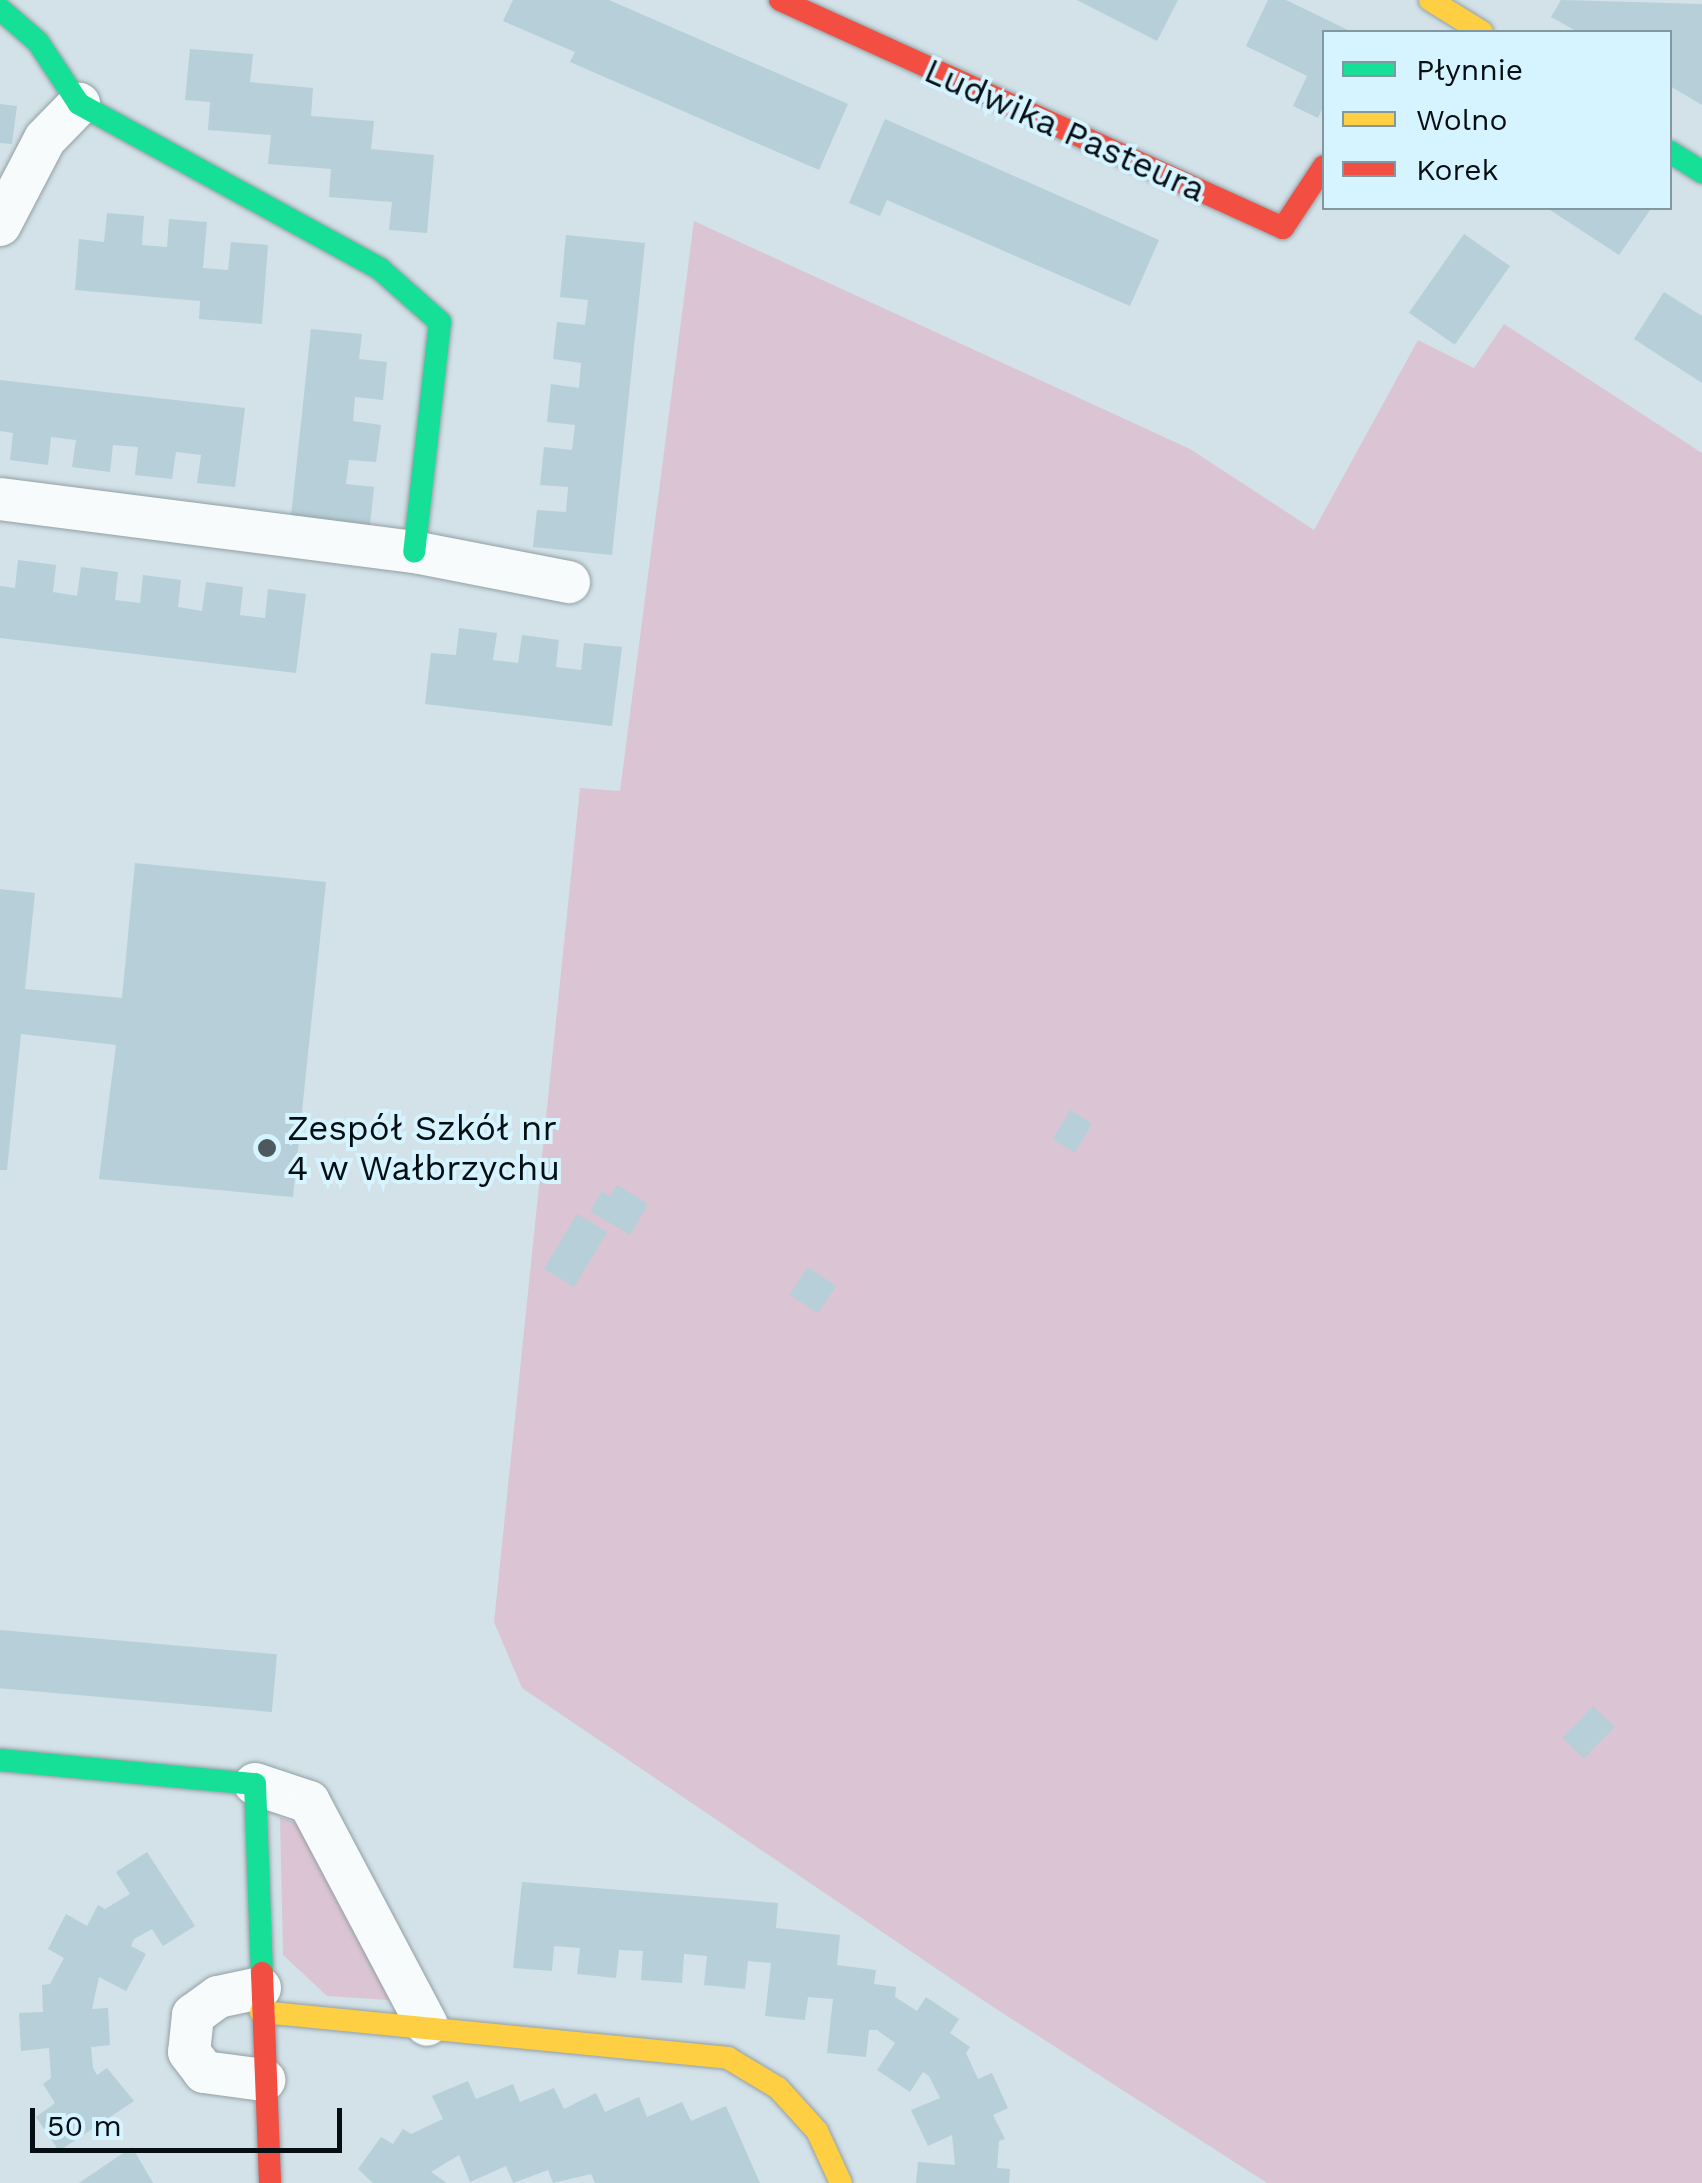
<!DOCTYPE html>
<html>
<head>
<meta charset="utf-8">
<style>
	body { margin:0 }
	#map { position:relative; width:1702px; height:2183px; overflow:hidden; background:#d2e2e8; font-family:"Work Sans",sans-serif }
	div>[style] { position:absolute }
	.green>* { inset:0; background:#dbc5d4 }
	.building>* { inset:0; background:#b6cfd8; transform-origin:0 0 }
	.roads { filter:drop-shadow(0 0 2px #939fa4) drop-shadow(0 0 2px #939fa4) }
	.street>* { height:42px; margin:-21px; padding:0 21px; transform-origin:21px; border-radius:21px; background:#f8fbfc }
	.fast>* { height:22px; margin:-11px; padding:0 11px; transform-origin:11px; border-radius:11px; background:#16e098 }
	.slow>* { height:22px; margin:-11px; padding:0 11px; transform-origin:11px; border-radius:11px; background:#ffcf43 }
	.jam>* { height:22px; margin:-11px; padding:0 11px; transform-origin:11px; border-radius:11px; background:#f24e42 }
	.dots>* { width:28px; height:28px; translate:-50% -50%; box-sizing:border-box; border:5px solid #d5f4ff; border-radius:50% }
	span { translate:-50% -50%; white-space:nowrap; text-align:center; line-height:1.15; -webkit-text-stroke:8px #d5f4ff; paint-order:stroke }
	.street-label { font-size:35px; color:#050f13 }
	.poi-label { font-size:35px; color:#050f13 }
	.left { translate:0 -50%; text-align:left }
	.legend { position:absolute; left:1322px; top:30px; width:350px; height:180px; box-sizing:border-box; background:#d5f4ff; border:2px solid #8298a1; margin:0; padding:12px 18px; list-style:none; font-size:30px; color:#050f13 }
	.legend li { display:flex; align-items:center; gap:20px; height:50px }
	.legend b { width:50px; border:2px solid #8298a1 }
	.scale { position:absolute; left:30px; top:2108px; width:312px; height:45px; box-sizing:border-box; border:5px solid #050f13; border-top:0; padding-left:12px; font-size:30px; line-height:35px; white-space:nowrap; color:#050f13; -webkit-text-stroke:8px #d5f4ff; paint-order:stroke }
</style>
</head>
<body>
<div id="map">
	<div class="green">
		<div style="clip-path:polygon(694px 221px,1190px 449px,1314px 530px,1418px 340px,1474px 368px,1504px 324px,1702px 453px,1702px 2183px,1267px 2183px,987px 2003px,522px 1688px,494px 1622px,580px 788px,620px 791px)"></div>
		<div style="clip-path:polygon(280px 1817px,305px 1827px,383px 1967px,389px 2000px,327px 1996px,283px 1955px)"></div>
	</div>
	<div class="building">
		<div style="clip-path:polygon(513px 0,609px 0,848px 104px,819px 170px,570px 62px,575px 52px,503px 21px)"></div>
		<div style="clip-path:polygon(1077px 0,1178px 0,1157px 41px)"></div>
		<div style="clip-path:polygon(1268px 0,1286px 0,1352px 32px,1324px 32px,1324px 105px,1318px 118px,1293px 106px,1307px 76px,1246px 46px)"></div>
		<div style="clip-path:polygon(1561px 0,1702px 4px,1702px 105px,1670px 86px,1670px 32px,1578px 32px,1551px 17px)"></div>
		<div style="clip-path:polygon(190px 49px,253px 54px,250px 82px,313px 88px,311px 116px,374px 121px,371px 149px,434px 155px,427px 233px,389px 230px,392px 202px,329px 197px,331px 169px,268px 164px,271px 135px,208px 130px,210px 102px,185px 100px)"></div>
		<div style="clip-path:polygon(0 104px,17px 106px,12px 144px,0 143px)"></div>
		<div style="clip-path:polygon(885px 119px,1159px 240px,1130px 306px,887px 200px,880px 216px,849px 203px)"></div>
		<div style="clip-path:polygon(1547px 208px,1646px 208px,1650px 210px,1619px 255px)"></div>
		<div style="clip-path:polygon(107px 213px,144px 216px,142px 245px,167px 247px,169px 219px,207px 222px,203px 268px,228px 270px,231px 242px,268px 245px,262px 324px,199px 319px,200px 301px,75px 290px,79px 239px,104px 242px)"></div>
		<div style="left:1464px;top:234px;width:56px;height:96px;rotate:35deg"></div>
		<div style="clip-path:polygon(566px 235px,645px 243px,612px 555px,533px 547px,537px 510px,566px 512px,568px 487px,540px 485px,544px 447px,572px 450px,575px 425px,547px 422px,551px 384px,579px 388px,581px 363px,553px 359px,557px 322px,585px 325px,588px 300px,560px 297px)"></div>
		<div style="clip-path:polygon(1664px 292px,1702px 316px,1702px 383px,1634px 339px)"></div>
		<div style="clip-path:polygon(311px 329px,362px 334px,359px 359px,387px 362px,383px 400px,355px 397px,353px 421px,381px 425px,376px 462px,349px 460px,346px 484px,374px 487px,370px 525px,291px 516px)"></div>
		<div style="clip-path:polygon(0 380px,245px 408px,235px 487px,197px 483px,201px 455px,176px 452px,172px 479px,135px 475px,138px 447px,113px 445px,110px 472px,72px 467px,76px 440px,51px 437px,48px 465px,10px 460px,13px 433px,0 431px)"></div>
		<div style="clip-path:polygon(18px 560px,56px 565px,53px 592px,77px 596px,81px 567px,118px 572px,115px 600px,140px 603px,143px 575px,181px 580px,178px 607px,202px 611px,206px 582px,243px 587px,240px 615px,265px 618px,268px 589px,306px 594px,296px 673px,0 638px,0 586px,15px 588px)"></div>
		<div style="clip-path:polygon(459px 628px,497px 633px,493px 660px,518px 663px,522px 635px,559px 640px,556px 667px,581px 670px,584px 643px,622px 647px,612px 726px,425px 704px,431px 653px,456px 655px)"></div>
		<div style="clip-path:polygon(135px 863px,326px 882px,293px 1197px,99px 1179px,116px 1045px,21px 1034px,7px 1170px,0 1170px,0 889px,35px 893px,25px 989px,122px 998px)"></div>
		<div style="left:1070px;top:1110px;width:26px;height:34px;rotate:31deg"></div>
		<div style="clip-path:polygon(617px 1185px,648px 1204px,630px 1235px,590px 1211px,602px 1191px,610px 1196px)"></div>
		<div style="left:577px;top:1214px;width:35px;height:64px;rotate:31deg"></div>
		<div style="left:808px;top:1267px;width:34px;height:33px;rotate:34deg"></div>
		<div style="left:0;top:1630px;width:278px;height:58px;rotate:5deg"></div>
		<div style="left:1593px;top:1706px;width:30px;height:44px;rotate:44deg"></div>
		<div style="clip-path:polygon(147px 1852px,195px 1926px,163px 1946px,152px 1929px,134px 1939px,131px 1946px,146px 1954px,126px 1991px,99px 1977px,92px 2009px,108px 2008px,110px 2045px,91px 2047px,93px 2068px,97px 2075px,107px 2068px,134px 2101px,59px 2151px,36px 2117px,55px 2103px,43px 2084px,51px 2078px,49px 2048px,21px 2051px,19px 2013px,43px 2012px,42px 1985px,50px 1984px,64px 1958px,48px 1949px,66px 1914px,87px 1926px,98px 1905px,105px 1909px,130px 1894px,116px 1872px)"></div>
		<div style="clip-path:polygon(522px 1882px,778px 1903px,776px 1928px,840px 1935px,837px 1965px,876px 1970px,874px 1984px,896px 1987px,895px 1997px,917px 2011px,926px 1997px,959px 2019px,950px 2033px,970px 2047px,966px 2053px,978px 2079px,992px 2073px,1008px 2108px,993px 2115px,1005px 2139px,999px 2141px,997px 2168px,1010px 2169px,1009px 2183px,916px 2183px,918px 2162px,955px 2165px,952px 2135px,928px 2146px,911px 2110px,940px 2098px,929px 2076px,923px 2072px,910px 2092px,877px 2070px,895px 2043px,877px 2030px,869px 2030px,866px 2057px,827px 2053px,833px 1999px,808px 1997px,805px 2020px,765px 2016px,771px 1963px,748px 1961px,745px 1989px,704px 1985px,707px 1956px,684px 1954px,682px 1983px,641px 1980px,643px 1951px,619px 1950px,616px 1978px,577px 1974px,580px 1948px,554px 1946px,552px 1971px,513px 1968px)"></div>
		<div style="clip-path:polygon(468px 2081px,476px 2099px,513px 2084px,520px 2102px,554px 2088px,564px 2109px,596px 2093px,605px 2112px,639px 2097px,647px 2117px,682px 2102px,691px 2121px,726px 2106px,760px 2183px,595px 2183px,591px 2174px,553px 2183px,548px 2170px,513px 2183px,506px 2166px,470px 2182px,459px 2155px,431px 2172px,447px 2183px,373px 2183px,358px 2169px,381px 2137px,393px 2144px,403px 2129px,411px 2134px,443px 2119px,432px 2096px)"></div>
		<div style="clip-path:polygon(132px 2147px,153px 2183px,79px 2183px)"></div>
	</div>
	<div class="roads">
		<div class="street">
			<div style="left:0;top:225px;width:97px;rotate:-62.4deg"></div>
			<div style="left:45px;top:139px;width:49px;rotate:-45.8deg"></div>
			<div style="left:0;top:499px;width:417px;rotate:7.3deg"></div>
			<div style="left:414px;top:552px;width:158px;rotate:11deg"></div>
			<div style="left:255px;top:1784px;width:57px;rotate:18.4deg"></div>
			<div style="left:309px;top:1802px;width:252px;rotate:62.1deg"></div>
			<div style="left:260px;top:1988px;width:43px;rotate:167.9deg"></div>
			<div style="left:218px;top:1997px;width:31px;rotate:144deg"></div>
			<div style="left:193px;top:2015px;width:37px;rotate:96deg"></div>
			<div style="left:189px;top:2052px;width:25px;rotate:53deg"></div>
			<div style="left:204px;top:2072px;width:61px;rotate:7.6deg"></div>
		</div>
		<div class="fast">
			<div style="left:0;top:9px;width:50px;rotate:41deg"></div>
			<div style="left:38px;top:42px;width:74px;rotate:56.5deg"></div>
			<div style="left:79px;top:104px;width:343px;rotate:28.7deg"></div>
			<div style="left:380px;top:269px;width:80px;rotate:41.5deg"></div>
			<div style="left:440px;top:322px;width:231px;rotate:96.4deg"></div>
			<div style="left:1670px;top:152px;width:38px;rotate:32deg"></div>
			<div style="left:0;top:1760px;width:256px;rotate:5.4deg"></div>
			<div style="left:255px;top:1784px;width:189px;rotate:87.9deg"></div>
		</div>
		<div class="slow">
			<div style="left:1430px;top:0;width:61px;rotate:31.6deg"></div>
			<div style="left:261px;top:2012px;width:469px;rotate:5.6deg"></div>
			<div style="left:728px;top:2058px;width:58px;rotate:31deg"></div>
			<div style="left:778px;top:2088px;width:58px;rotate:47.8deg"></div>
			<div style="left:817px;top:2131px;width:57px;rotate:65.2deg"></div>
		</div>
		<div class="jam">
			<div style="left:780px;top:0;width:552px;rotate:24.38deg"></div>
			<div style="left:1283px;top:228px;width:74px;rotate:-56.5deg"></div>
			<div style="left:262px;top:1973px;width:210px;rotate:87.8deg"></div>
		</div>
	</div>
	<div class="dots">
		<div style="left:267px;top:1148px;background:#4d595e"></div>
	</div>
	<div class="street-label">
		<span style="left:1065px;top:130px;rotate:24deg">Ludwika Pasteura</span>
	</div>
	<div class="poi-label">
		<span class="left" style="left:287px;top:1148px">Zespół Szkół nr<br>4 w Wałbrzychu</span>
	</div>
	<ul class="legend">
	<li><b style="height:12px;background:#16e098"></b>Płynnie</li>
	<li><b style="height:12px;background:#ffcf43"></b>Wolno</li>
	<li><b style="height:12px;background:#f24e42"></b>Korek</li>
	</ul>
	<div class="scale">50 m</div>
</div>
</body>
</html>
